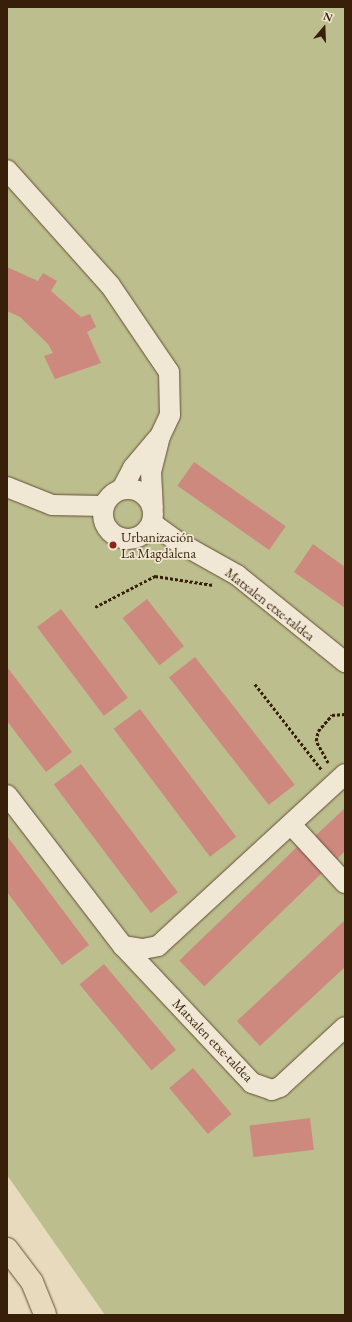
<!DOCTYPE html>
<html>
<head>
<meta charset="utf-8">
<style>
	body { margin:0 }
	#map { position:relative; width:352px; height:1322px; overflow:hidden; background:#e8dabd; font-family:"EB Garamond",serif }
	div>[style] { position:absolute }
	.green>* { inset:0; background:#bcbe8d }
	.building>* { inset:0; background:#ce897f; transform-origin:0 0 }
	.path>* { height:2.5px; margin-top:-1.25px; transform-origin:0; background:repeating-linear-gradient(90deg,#381f09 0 3px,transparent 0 5px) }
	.roads { filter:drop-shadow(0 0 1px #644e36) drop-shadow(0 0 1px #644e36) }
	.minor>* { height:20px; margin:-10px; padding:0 10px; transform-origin:10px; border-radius:10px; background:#f0e7d4 }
	.minor>.ring { margin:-10px; padding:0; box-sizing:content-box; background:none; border:20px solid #f0e7d4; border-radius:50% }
	.highway>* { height:22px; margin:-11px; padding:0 11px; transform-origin:11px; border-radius:11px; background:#e8dabd }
	.dots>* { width:11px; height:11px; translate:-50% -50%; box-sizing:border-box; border:2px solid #f0e7d4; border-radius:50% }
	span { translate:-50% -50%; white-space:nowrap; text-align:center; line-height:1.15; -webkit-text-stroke:3.5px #f0e7d4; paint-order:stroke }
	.poi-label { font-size:14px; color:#381f09 }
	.left { translate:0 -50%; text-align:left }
	.street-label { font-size:14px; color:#381f09 }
	.frame { position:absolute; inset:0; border:8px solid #381f09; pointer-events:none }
	.north { position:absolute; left:304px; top:8px; width:40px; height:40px; -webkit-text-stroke:3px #f0e7d4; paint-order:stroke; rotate:19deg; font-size:11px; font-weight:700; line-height:16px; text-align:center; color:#381f09 }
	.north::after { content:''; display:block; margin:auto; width:14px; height:18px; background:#381f09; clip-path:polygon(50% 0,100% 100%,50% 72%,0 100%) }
</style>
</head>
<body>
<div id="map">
	<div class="green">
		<div style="clip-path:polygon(7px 7px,345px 7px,345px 1315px,105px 1315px,7px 1175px)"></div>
	</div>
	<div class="building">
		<div style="clip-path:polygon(7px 267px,38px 281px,43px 273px,57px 281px,51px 291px,81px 317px,90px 314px,96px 327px,87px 332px,101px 363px,55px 379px,44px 356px,53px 353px,48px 344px,20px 317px,7px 311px)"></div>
		<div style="left:194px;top:462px;width:112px;height:29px;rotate:35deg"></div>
		<div style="clip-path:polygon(313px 544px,345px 567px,345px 608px,294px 572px)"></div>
		<div style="left:147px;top:599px;width:60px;height:31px;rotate:52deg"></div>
		<div style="left:61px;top:609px;width:111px;height:30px;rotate:53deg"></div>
		<div style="left:195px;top:657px;width:162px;height:33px;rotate:52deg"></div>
		<div style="clip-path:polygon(7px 667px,72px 752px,46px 772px,7px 721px)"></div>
		<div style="left:140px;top:709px;width:160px;height:33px;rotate:53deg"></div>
		<div style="left:81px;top:764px;width:161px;height:34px;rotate:53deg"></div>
		<div style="clip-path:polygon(345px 808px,345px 851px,335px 861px,313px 838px)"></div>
		<div style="clip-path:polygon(7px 836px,89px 945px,62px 965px,7px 892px)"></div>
		<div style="left:298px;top:846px;width:36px;height:165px;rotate:46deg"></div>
		<div style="clip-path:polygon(345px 920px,345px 967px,260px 1046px,237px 1021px)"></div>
		<div style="left:104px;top:964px;width:112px;height:32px;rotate:50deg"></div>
		<div style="left:193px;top:1068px;width:60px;height:31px;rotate:50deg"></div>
		<div style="left:310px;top:1118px;width:32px;height:61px;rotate:83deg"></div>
	</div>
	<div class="path">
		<div style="left:95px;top:607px;width:68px;rotate:-27.3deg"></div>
		<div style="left:155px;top:576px;width:59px;rotate:8.8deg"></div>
		<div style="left:255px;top:684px;width:109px;rotate:52.1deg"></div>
		<div style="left:328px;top:763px;width:25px;rotate:-119deg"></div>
		<div style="left:316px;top:741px;width:10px;rotate:-79deg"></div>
		<div style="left:318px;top:731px;width:21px;rotate:-49deg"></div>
		<div style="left:332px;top:715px;width:13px;rotate:-4deg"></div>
	</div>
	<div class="roads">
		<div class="minor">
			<div style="left:7px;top:170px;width:154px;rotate:48.2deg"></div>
			<div style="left:110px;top:285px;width:105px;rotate:55.9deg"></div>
			<div style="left:169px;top:372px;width:43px;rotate:88.7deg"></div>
			<div style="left:170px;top:415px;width:23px;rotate:115deg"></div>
			<div style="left:160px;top:436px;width:37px;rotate:104deg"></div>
			<div style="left:151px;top:472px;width:35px;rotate:87deg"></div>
			<div style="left:7px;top:487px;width:48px;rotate:21.8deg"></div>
			<div style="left:52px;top:505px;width:52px;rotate:1.1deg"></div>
			<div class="ring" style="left:103px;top:489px;width:30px;height:30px"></div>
			<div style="left:122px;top:489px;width:24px;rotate:-62deg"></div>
			<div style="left:133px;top:468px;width:38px;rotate:-50deg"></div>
			<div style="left:152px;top:523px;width:32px;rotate:36deg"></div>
			<div style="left:178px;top:542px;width:68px;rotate:29.2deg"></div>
			<div style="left:237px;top:575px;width:139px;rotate:38.9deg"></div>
			<div style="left:7px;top:795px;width:190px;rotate:52.5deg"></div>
			<div style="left:123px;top:946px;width:188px;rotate:46.7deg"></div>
			<div style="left:252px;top:1083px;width:21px;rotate:19deg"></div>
			<div style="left:272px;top:1090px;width:9px;rotate:-21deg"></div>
			<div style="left:280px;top:1087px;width:88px;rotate:-42.7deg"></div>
			<div style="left:297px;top:831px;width:71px;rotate:47.3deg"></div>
			<div style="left:123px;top:946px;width:20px;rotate:9deg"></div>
			<div style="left:143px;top:949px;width:15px;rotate:-11deg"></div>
			<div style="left:158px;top:946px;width:254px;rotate:-42.6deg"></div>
		</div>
		<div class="highway">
			<div style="left:7px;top:1249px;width:41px;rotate:52.9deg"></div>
			<div style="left:32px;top:1282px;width:35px;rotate:68deg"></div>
		</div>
	</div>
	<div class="dots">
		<div style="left:113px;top:545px;background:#8f2418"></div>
	</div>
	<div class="poi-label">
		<span class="left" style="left:121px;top:545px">Urbanización<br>La Magdalena</span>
	</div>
	<div class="street-label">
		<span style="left:270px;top:604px;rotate:38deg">Matxalen etxe-taldea</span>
		<span style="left:213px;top:1040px;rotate:46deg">Matxalen etxe-taldea</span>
	</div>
	<div class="frame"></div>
	<div class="north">N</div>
</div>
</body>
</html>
